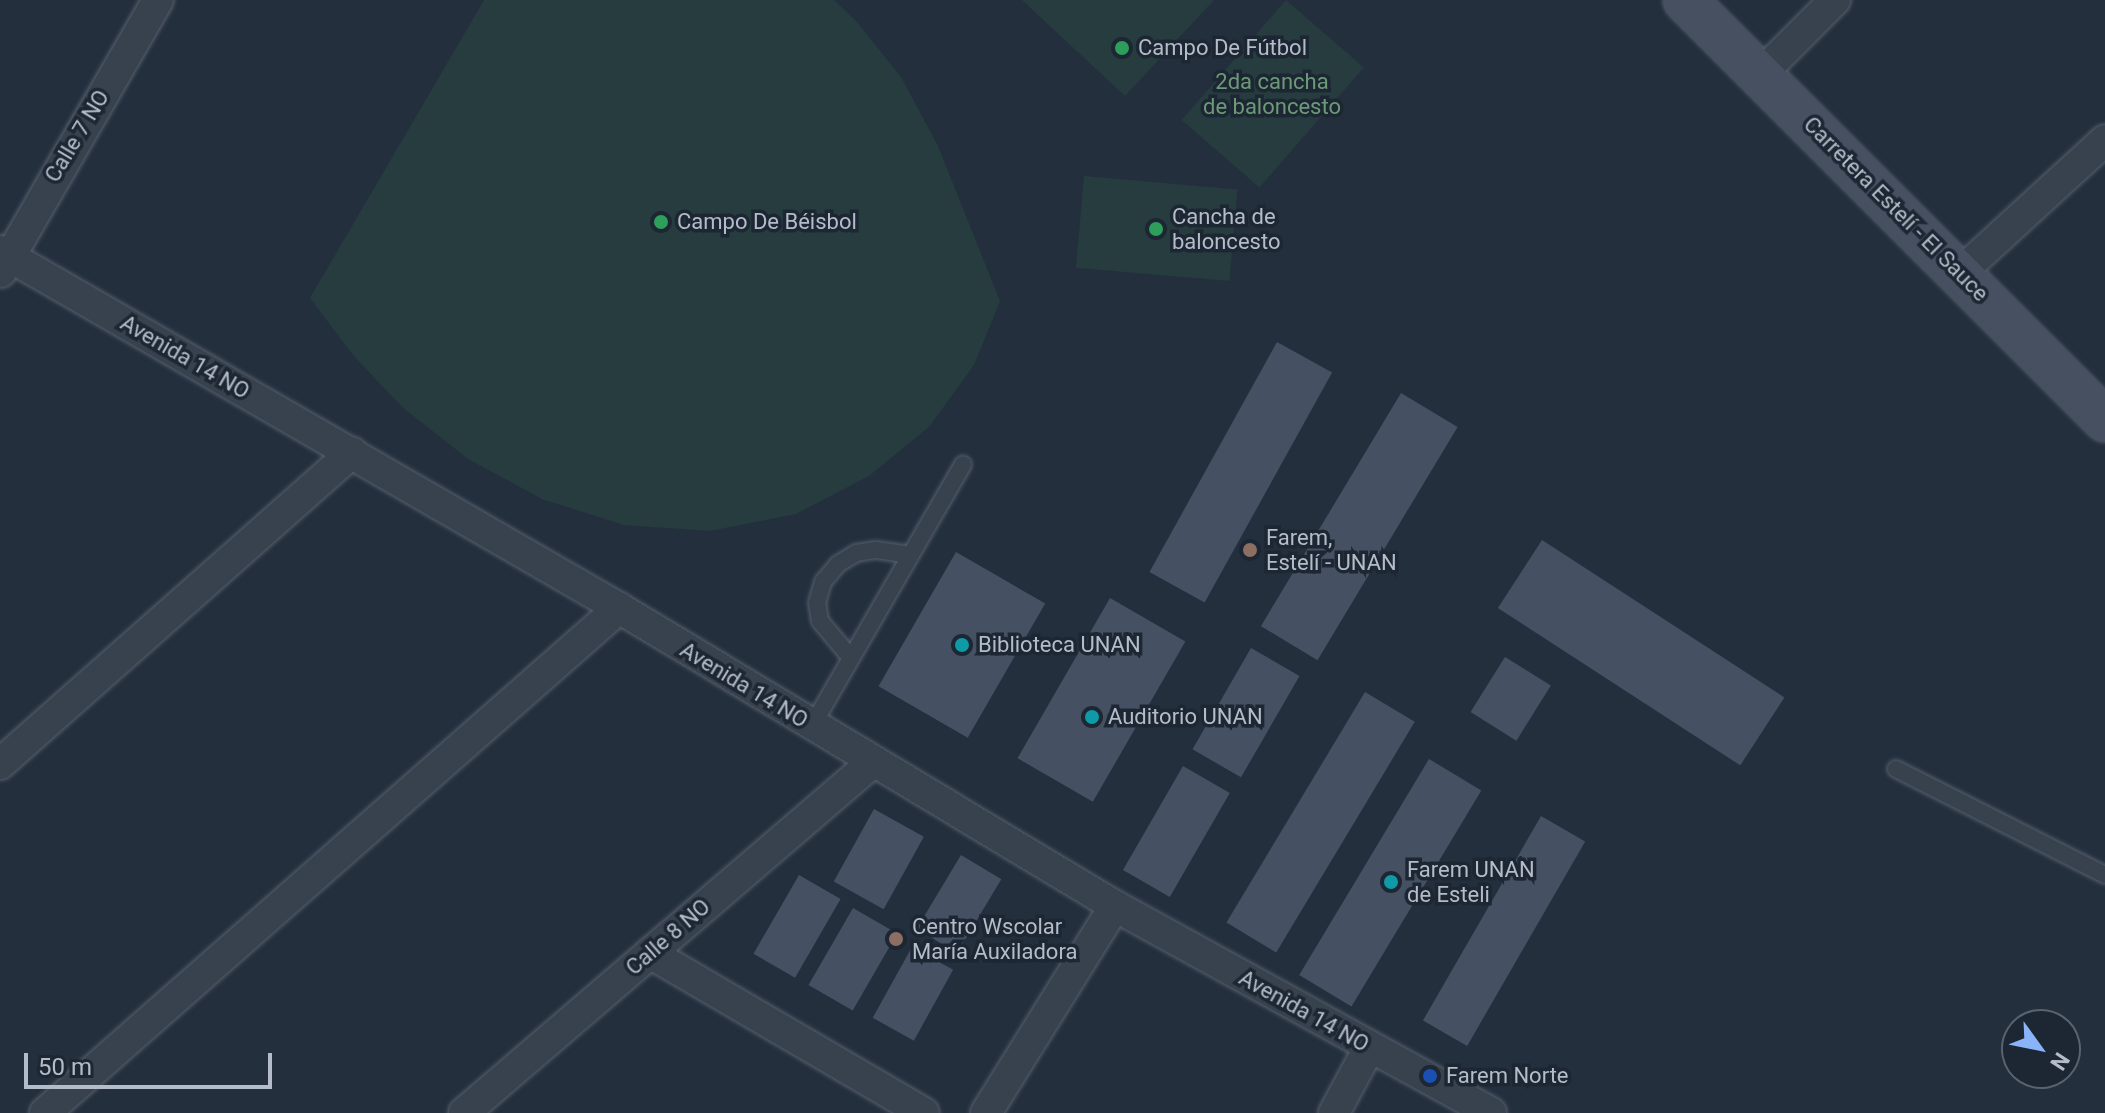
<!DOCTYPE html>
<html>
<head>
<meta charset="utf-8">
<style>
	body { margin:0 }
	#map { position:relative; width:2105px; height:1113px; overflow:hidden; background:#242f3e; font-family:Roboto,sans-serif }
	div>[style] { position:absolute }
	.green>* { inset:0; background:#263c3f; transform-origin:0 0 }
	.building>* { inset:0; background:#455162; transform-origin:0 0 }
	.roads { filter:drop-shadow(0 0 2px #565f6c) drop-shadow(0 0 2px #565f6c) }
	.lane>* { height:16px; margin:-8px; padding:0 8px; transform-origin:8px; border-radius:8px; background:#38414e }
	.street>* { height:30px; margin:-15px; padding:0 15px; transform-origin:15px; border-radius:15px; background:#38414e }
	.secondary>* { height:42px; margin:-21px; padding:0 21px; transform-origin:21px; border-radius:21px; background:#465061 }
	.dots>* { width:22px; height:22px; translate:-50% -50%; box-sizing:border-box; border:4px solid #1d2633; border-radius:50% }
	span { translate:-50% -50%; white-space:nowrap; text-align:center; line-height:1.15; -webkit-text-stroke:7px #1d2633; paint-order:stroke }
	.poi-label { font-size:22px; color:#b4bcc9 }
	.left { translate:0 -50%; text-align:left }
	.park-label { font-size:22px; color:#6b9a76 }
	.street-label { font-size:22px; color:#b4bcc9 }
	.north { position:absolute; left:2001px; top:1009px; width:80px; height:80px; box-sizing:border-box; background:#1d2633; border:2px solid #59626f; border-radius:50%; rotate:123deg; font-size:22px; font-weight:700; line-height:32px; text-align:center; color:#b4bcc9 }
	.north::after { content:''; display:block; margin:auto; width:28px; height:36px; background:#8ab4f8; clip-path:polygon(50% 0,100% 100%,50% 72%,0 100%) }
	.scale { position:absolute; left:24px; top:1053px; width:248px; height:36px; box-sizing:border-box; border:4px solid #b4bcc9; border-top:0; padding-left:10px; font-size:24px; line-height:28px; white-space:nowrap; color:#b4bcc9; -webkit-text-stroke:6px #1d2633; paint-order:stroke }
</style>
</head>
<body>
<div id="map">
	<div class="green">
		<div style="clip-path:polygon(484px 0,834px 0,856px 21px,901px 77px,938px 146px,1000px 301px,974px 365px,929px 427px,869px 476px,796px 514px,710px 531px,624px 525px,542px 499px,468px 459px,402px 407px,353px 355px,310px 298px)"></div>
		<div style="clip-path:polygon(1022px 0,1214px 0,1125px 96px)"></div>
		<div style="left:1286px;top:0;width:103px;height:159px;rotate:41deg"></div>
		<div style="left:1084px;top:176px;width:154px;height:92px;rotate:5deg"></div>
	</div>
	<div class="building">
		<div style="left:1277px;top:342px;width:63px;height:263px;rotate:29deg"></div>
		<div style="left:1401px;top:393px;width:66px;height:272px;rotate:31deg"></div>
		<div style="left:1542px;top:540px;width:289px;height:81px;rotate:33deg"></div>
		<div style="left:956px;top:552px;width:103px;height:155px;rotate:30deg"></div>
		<div style="left:1110px;top:598px;width:87px;height:185px;rotate:30deg"></div>
		<div style="left:1251px;top:648px;width:56px;height:117px;rotate:30deg"></div>
		<div style="left:1505px;top:657px;width:54px;height:65px;rotate:32deg"></div>
		<div style="left:1365px;top:692px;width:58px;height:269px;rotate:31deg"></div>
		<div style="left:1429px;top:759px;width:61px;height:252px;rotate:31deg"></div>
		<div style="left:1183px;top:766px;width:54px;height:120px;rotate:30deg"></div>
		<div style="left:874px;top:809px;width:57px;height:83px;rotate:29deg"></div>
		<div style="left:1541px;top:816px;width:51px;height:236px;rotate:30deg"></div>
		<div style="left:961px;top:855px;width:47px;height:86px;rotate:31deg"></div>
		<div style="left:799px;top:875px;width:48px;height:91px;rotate:30deg"></div>
		<div style="left:853px;top:908px;width:51px;height:89px;rotate:30deg"></div>
		<div style="left:912px;top:947px;width:47px;height:81px;rotate:29deg"></div>
	</div>
	<div class="roads">
		<div class="lane">
			<div style="left:851px;top:658px;width:48px;rotate:-130deg"></div>
			<div style="left:820px;top:621px;width:18px;rotate:-99deg"></div>
			<div style="left:817px;top:603px;width:22px;rotate:-74deg"></div>
			<div style="left:823px;top:582px;width:23px;rotate:-50deg"></div>
			<div style="left:838px;top:564px;width:21px;rotate:-31deg"></div>
			<div style="left:856px;top:553px;width:20px;rotate:-9deg"></div>
			<div style="left:876px;top:550px;width:34px;rotate:8deg"></div>
			<div style="left:812px;top:726px;width:302px;rotate:-60deg"></div>
			<div style="left:1896px;top:769px;width:234px;rotate:26.9deg"></div>
		</div>
		<div class="street">
			<div style="left:1761px;top:74px;width:105px;rotate:-45deg"></div>
			<div style="left:0;top:251px;width:715px;rotate:29.97deg"></div>
			<div style="left:619px;top:608px;width:579px;rotate:31deg"></div>
			<div style="left:1115px;top:906px;width:429px;rotate:28.8deg"></div>
			<div style="left:1px;top:272px;width:314px;rotate:-60deg"></div>
			<div style="left:1959px;top:274px;width:198px;rotate:-42.5deg"></div>
			<div style="left:0;top:764px;width:470px;rotate:-41.5deg"></div>
			<div style="left:650px;top:953px;width:317px;rotate:30.3deg"></div>
			<div style="left:45px;top:1113px;width:765px;rotate:-41.34deg"></div>
			<div style="left:464px;top:1113px;width:539px;rotate:-40.64deg"></div>
			<div style="left:986px;top:1113px;width:244px;rotate:-58.1deg"></div>
			<div style="left:1334px;top:1113px;width:74px;rotate:-61.7deg"></div>
		</div>
		<div class="secondary">
			<div style="left:1685px;top:0;width:594px;rotate:45deg"></div>
		</div>
	</div>
	<div class="dots">
		<div style="left:1122px;top:48px;background:#2e9e5b"></div>
		<div style="left:661px;top:222px;background:#2e9e5b"></div>
		<div style="left:1156px;top:229px;background:#2e9e5b"></div>
		<div style="left:1250px;top:550px;background:#8d6e63"></div>
		<div style="left:962px;top:645px;background:#0f9aa8"></div>
		<div style="left:1092px;top:717px;background:#0f9aa8"></div>
		<div style="left:1391px;top:882px;background:#0f9aa8"></div>
		<div style="left:896px;top:939px;background:#8d6e63"></div>
		<div style="left:1430px;top:1076px;background:#1a4fb4"></div>
	</div>
	<div class="poi-label">
		<span class="left" style="left:1138px;top:48px">Campo De Fútbol</span>
		<span class="left" style="left:1172px;top:229px">Cancha de<br>baloncesto</span>
		<span class="left" style="left:677px;top:222px">Campo De Béisbol</span>
		<span class="left" style="left:1266px;top:550px">Farem,<br>Estelí - UNAN</span>
		<span class="left" style="left:978px;top:645px">Biblioteca UNAN</span>
		<span class="left" style="left:1108px;top:717px">Auditorio UNAN</span>
		<span class="left" style="left:1407px;top:882px">Farem UNAN<br>de Esteli</span>
		<span class="left" style="left:912px;top:939px">Centro Wscolar<br>María Auxiladora</span>
		<span class="left" style="left:1446px;top:1076px">Farem Norte</span>
	</div>
	<div class="park-label">
		<span style="left:1272px;top:94px">2da cancha<br>de baloncesto</span>
	</div>
	<div class="street-label">
		<span style="left:77px;top:136px;rotate:-59deg">Calle 7 NO</span>
		<span style="left:1896px;top:209px;rotate:45deg">Carretera Estelí - El Sauce</span>
		<span style="left:185px;top:357px;rotate:30deg">Avenida 14 NO</span>
		<span style="left:744px;top:685px;rotate:31deg">Avenida 14 NO</span>
		<span style="left:668px;top:937px;rotate:-41deg">Calle 8 NO</span>
		<span style="left:1304px;top:1011px;rotate:29deg">Avenida 14 NO</span>
	</div>
	<div class="north">N</div>
	<div class="scale">50 m</div>
</div>
</body>
</html>
